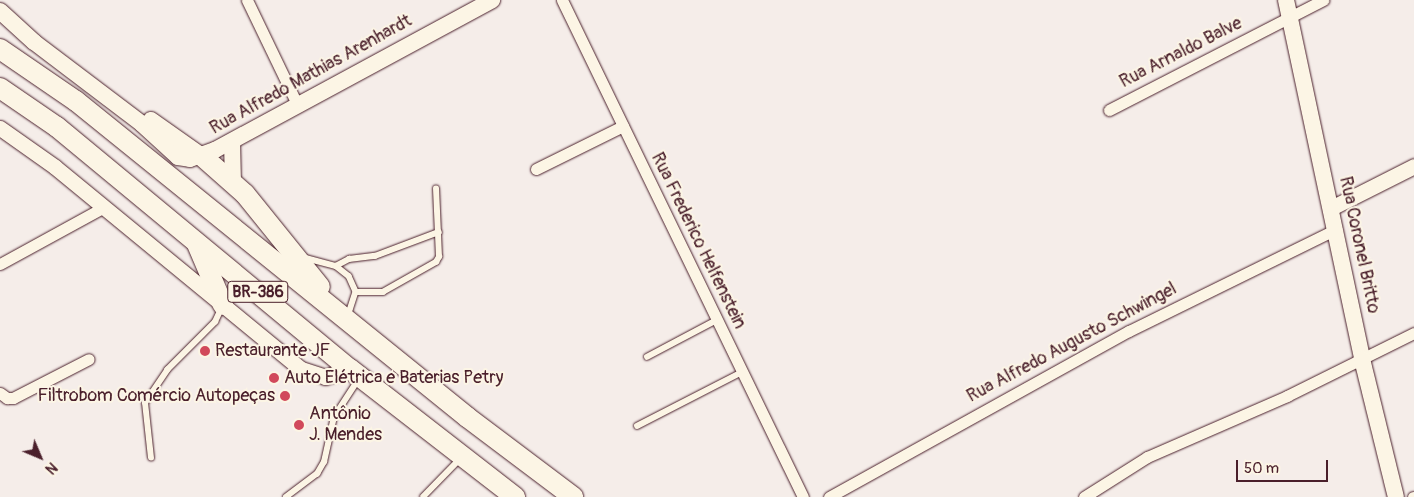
<!DOCTYPE html>
<html>
<head>
<meta charset="utf-8">
<style>
	body { margin:0 }
	#map { position:relative; width:1414px; height:497px; overflow:hidden; background:#f5ede9; font-family:Pangolin,sans-serif }
	div>[style] { position:absolute }
	.roads { filter:drop-shadow(0 0 1px #4a1f2b) drop-shadow(0 0 1px #4a1f2b) }
	.service>* { height:5.5px; margin:-2.75px; padding:0 2.75px; transform-origin:2.75px; border-radius:2.75px; background:#fcf5e5 }
	.minor>* { height:11px; margin:-5.5px; padding:0 5.5px; transform-origin:5.5px; border-radius:5.5px; background:#fcf5e5 }
	.tertiary>* { height:15px; margin:-7.5px; padding:0 7.5px; transform-origin:7.5px; border-radius:7.5px; background:#fcf5e5 }
	.secondary>* { height:16px; margin:-8px; padding:0 8px; transform-origin:8px; border-radius:8px; background:#fcf5e5 }
	.trunk>* { height:20px; margin:-10px; padding:0 10px; transform-origin:10px; border-radius:10px; background:#fcf5e5 }
	.dots>* { width:14px; height:14px; translate:-50% -50%; box-sizing:border-box; border:2px solid #fcf5e5; border-radius:50% }
	span { translate:-50% -50%; white-space:nowrap; text-align:center; line-height:1.15; -webkit-text-stroke:4px #fcf5e5; paint-order:stroke }
	.shield-label span { padding:1px 4px; background:#fcf5e5; border:1px solid; border-radius:4px; -webkit-text-stroke-width:0 }
	.shield-label { font-size:16px; color:#4a1f2b; font-weight:700 }
	.street-label { font-size:18px; color:#4a1f2b }
	.poi-label { font-size:18px; color:#4a1f2b }
	.left { translate:0 -50%; text-align:left }
	.right { translate:-100% -50%; text-align:right }
	.north { position:absolute; left:15px; top:432px; width:50px; height:50px; -webkit-text-stroke:4px #fcf5e5; paint-order:stroke; rotate:135deg; font-size:14px; font-weight:700; line-height:20px; text-align:center; color:#4a1f2b }
	.north::after { content:''; display:block; margin:auto; width:18px; height:22px; background:#4a1f2b; clip-path:polygon(50% 0,100% 100%,50% 72%,0 100%) }
	.scale { position:absolute; left:1236px; top:460px; width:92px; height:22px; box-sizing:border-box; border:2px solid #4a1f2b; border-top:0; padding-left:6px; font-size:15px; line-height:18px; white-space:nowrap; color:#4a1f2b; -webkit-text-stroke:4px #fcf5e5; paint-order:stroke }
</style>
</head>
<body>
<div id="map">
	<div class="roads">
		<div class="service">
			<div style="left:302px;top:257px;width:35px;rotate:15deg"></div>
			<div style="left:336px;top:266px;width:16px;rotate:38deg"></div>
			<div style="left:349px;top:276px;width:17px;rotate:66deg"></div>
			<div style="left:356px;top:292px;width:26px;rotate:108deg"></div>
			<div style="left:336px;top:266px;width:15px;rotate:-28deg"></div>
			<div style="left:349px;top:259px;width:26px;rotate:-7deg"></div>
			<div style="left:375px;top:256px;width:68px;rotate:-20.6deg"></div>
			<div style="left:356px;top:292px;width:27px"></div>
			<div style="left:383px;top:292px;width:61px;rotate:-29.5deg"></div>
			<div style="left:436px;top:262px;width:6px;rotate:-59deg"></div>
			<div style="left:439px;top:257px;width:68px;rotate:-92.5deg"></div>
			<div style="left:647px;top:357px;width:79px;rotate:-27.9deg"></div>
			<div style="left:637px;top:426px;width:118px;rotate:-27.2deg"></div>
			<div style="left:151px;top:458px;width:55px;rotate:-96.2deg"></div>
			<div style="left:145px;top:403px;width:40px;rotate:-56deg"></div>
			<div style="left:167px;top:370px;width:68px;rotate:-45deg"></div>
			<div style="left:215px;top:322px;width:17px;rotate:-65deg"></div>
			<div style="left:286px;top:497px;width:39px;rotate:-37deg"></div>
			<div style="left:317px;top:474px;width:14px;rotate:-60deg"></div>
			<div style="left:324px;top:462px;width:46px;rotate:-77.5deg"></div>
			<div style="left:334px;top:417px;width:44px;rotate:-57deg"></div>
			<div style="left:423px;top:497px;width:53px;rotate:-45.8deg"></div>
		</div>
		<div class="minor">
			<div style="left:247px;top:0;width:115px;rotate:64.3deg"></div>
			<div style="left:562px;top:0;width:552px;rotate:64.13deg"></div>
			<div style="left:1109px;top:110px;width:241px;rotate:-27.2deg"></div>
			<div style="left:536px;top:169px;width:97px;rotate:-26.3deg"></div>
			<div style="left:0;top:264px;width:119px;rotate:-28.7deg"></div>
			<div style="left:0;top:393px;width:9px;rotate:36deg"></div>
			<div style="left:7px;top:398px;width:6px"></div>
			<div style="left:13px;top:398px;width:85px;rotate:-27.2deg"></div>
			<div style="left:829px;top:497px;width:343px;rotate:-29deg"></div>
			<div style="left:1129px;top:331px;width:231px;rotate:-26.2deg"></div>
			<div style="left:1084px;top:497px;width:75px;rotate:-32.4deg"></div>
			<div style="left:1147px;top:457px;width:153px;rotate:-23.5deg"></div>
			<div style="left:1287px;top:396px;width:142px;rotate:-26.4deg"></div>
			<div style="left:1413px;top:497px;width:1px"></div>
		</div>
		<div class="tertiary">
			<div style="left:0;top:128px;width:67px;rotate:35.3deg"></div>
			<div style="left:55px;top:167px;width:318px;rotate:39.4deg"></div>
			<div style="left:301px;top:369px;width:25px;rotate:18deg"></div>
			<div style="left:325px;top:377px;width:26px;rotate:-18deg"></div>
			<div style="left:1331px;top:208px;width:93px;rotate:-26.8deg"></div>
		</div>
		<div class="secondary">
			<div style="left:1286px;top:0;width:367px;rotate:78deg"></div>
			<div style="left:1362px;top:359px;width:142px;rotate:76.2deg"></div>
			<div style="left:0;top:11px;width:46px;rotate:42.4deg"></div>
			<div style="left:34px;top:42px;width:136px;rotate:37.2deg"></div>
			<div style="left:142px;top:124px;width:49px;rotate:42.5deg"></div>
			<div style="left:178px;top:157px;width:12px;rotate:9deg"></div>
			<div style="left:190px;top:159px;width:27px;rotate:-20deg"></div>
			<div style="left:215px;top:150px;width:315px;rotate:-28.4deg"></div>
			<div style="left:151px;top:120px;width:62px;rotate:35.2deg"></div>
			<div style="left:232px;top:142px;width:40px;rotate:88.6deg"></div>
		</div>
		<div class="trunk">
			<div style="left:0;top:49px;width:92px;rotate:34.4deg"></div>
			<div style="left:76px;top:101px;width:503px;rotate:38.94deg"></div>
			<div style="left:467px;top:417px;width:133px;rotate:37deg"></div>
			<div style="left:0;top:88px;width:69px;rotate:34.4deg"></div>
			<div style="left:57px;top:127px;width:380px;rotate:39.6deg"></div>
			<div style="left:350px;top:369px;width:209px;rotate:37.8deg"></div>
			<div style="left:202px;top:156px;width:57px;rotate:41.5deg"></div>
			<div style="left:245px;top:194px;width:119px;rotate:51.1deg"></div>
			<div style="left:197px;top:244px;width:66px;rotate:66.9deg"></div>
		</div>
	</div>
	<div class="dots">
		<div style="left:205px;top:351px;background:#d1495b"></div>
		<div style="left:274px;top:378px;background:#d1495b"></div>
		<div style="left:285px;top:396px;background:#d1495b"></div>
		<div style="left:299px;top:425px;background:#d1495b"></div>
	</div>
	<div class="shield-label">
		<span style="left:258px;top:292px">BR-386</span>
	</div>
	<div class="street-label">
		<span style="left:1181px;top:53px;rotate:-27deg">Rua Arnaldo Balve</span>
		<span style="left:311px;top:75px;rotate:-29deg">Rua Alfredo Mathias Arenhardt</span>
		<span style="left:698px;top:241px;rotate:64deg">Rua Frederico Helfenstein</span>
		<span style="left:1359px;top:245px;rotate:78deg">Rua Coronel Britto</span>
		<span style="left:1072px;top:343px;rotate:-28deg">Rua Alfredo Augusto Schwingel</span>
	</div>
	<div class="poi-label">
		<span class="left" style="left:215px;top:351px">Restaurante JF</span>
		<span class="left" style="left:284px;top:378px">Auto Elétrica e Baterias Petry</span>
		<span class="right" style="left:275px;top:396px">Filtrobom Comércio Autopeças</span>
		<span class="left" style="left:309px;top:425px">Antônio<br>J. Mendes</span>
	</div>
	<div class="north">N</div>
	<div class="scale">50 m</div>
</div>
</body>
</html>
